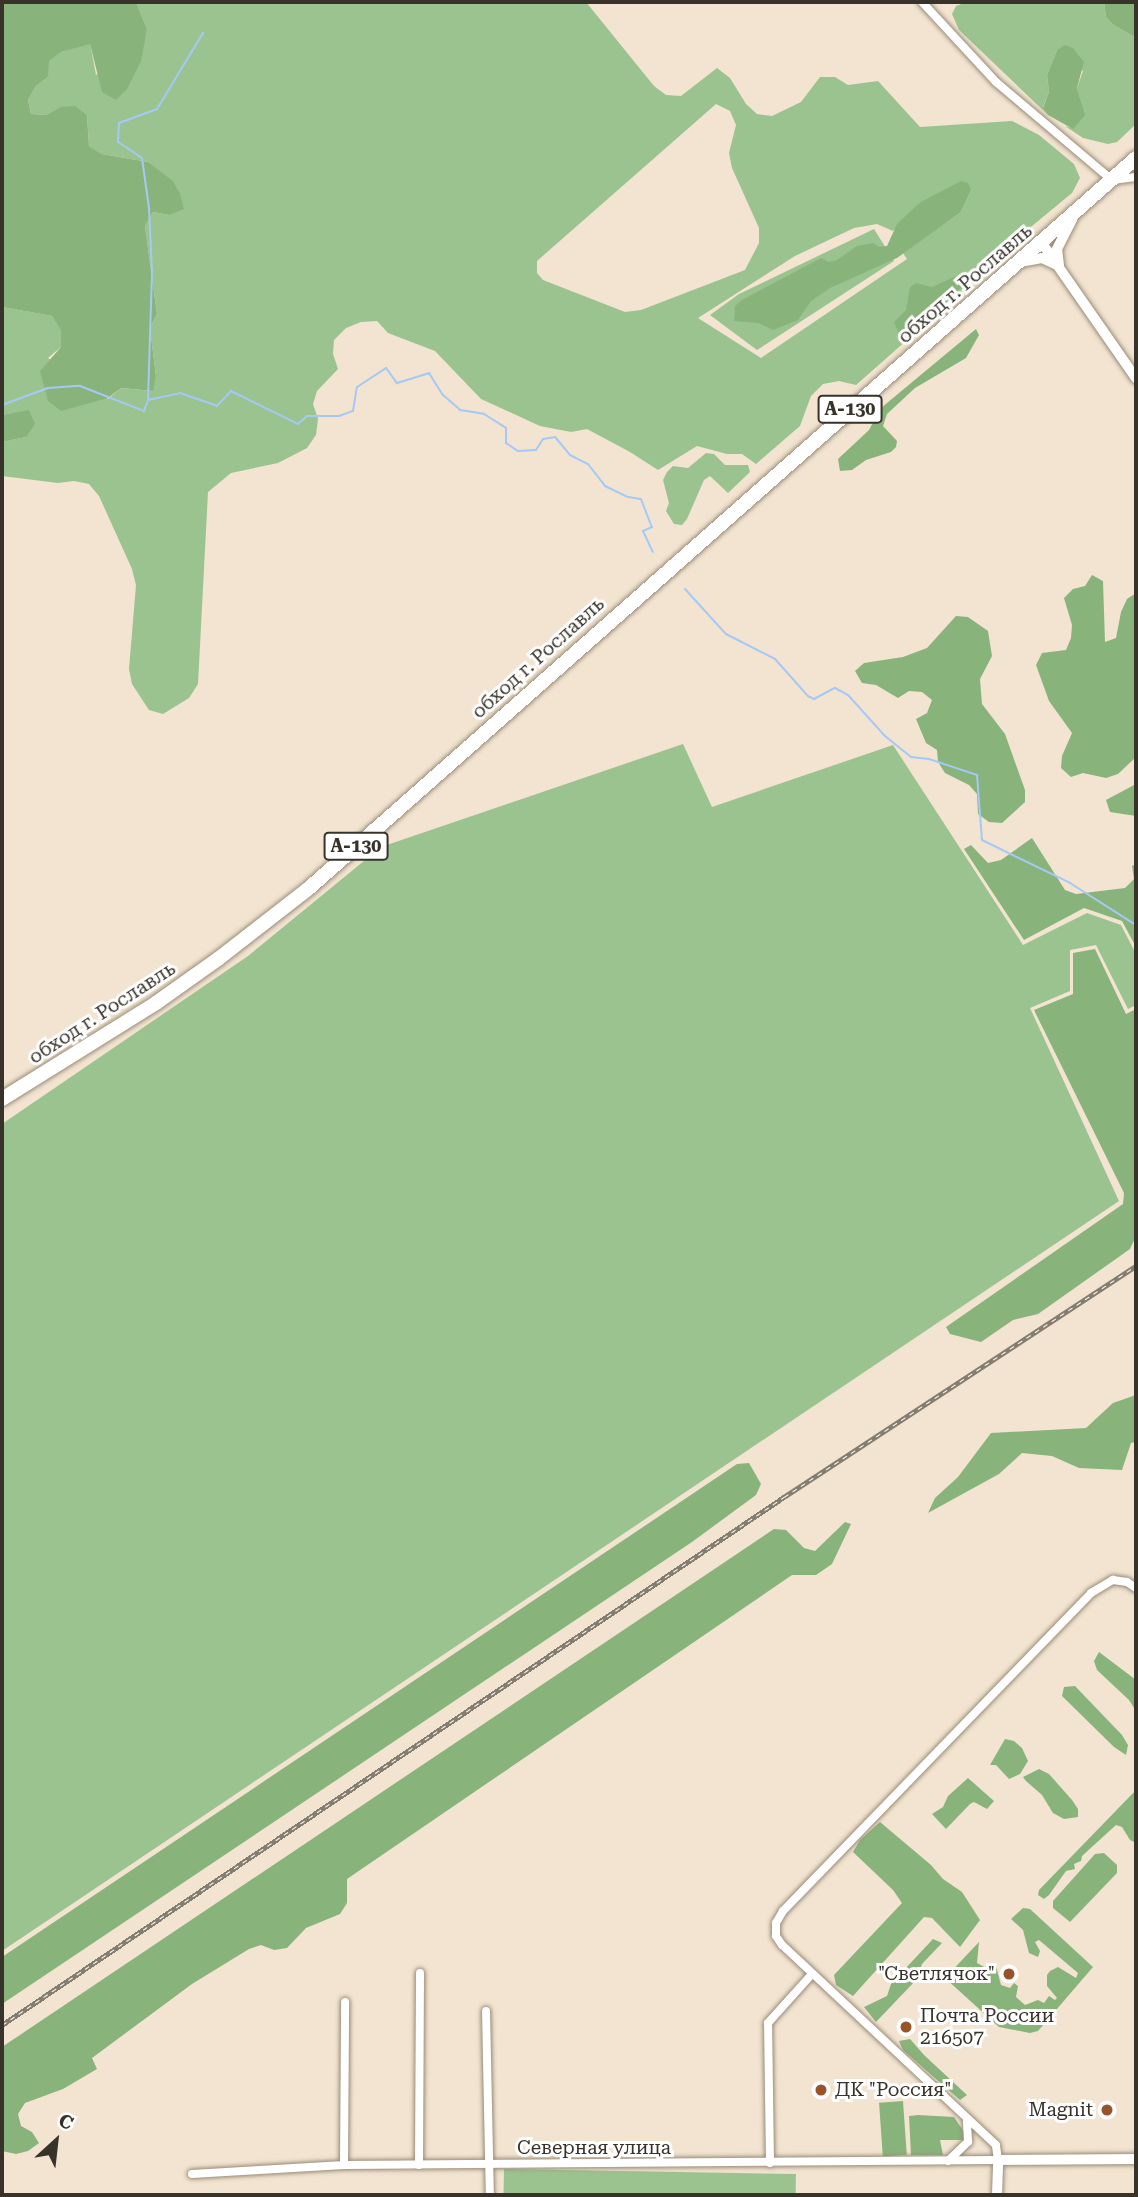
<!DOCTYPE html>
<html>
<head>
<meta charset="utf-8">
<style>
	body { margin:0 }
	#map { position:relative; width:1138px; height:2197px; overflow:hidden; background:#f2e4d0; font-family:"Roboto Serif",serif }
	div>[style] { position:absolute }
	.green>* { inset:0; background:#9bc38f; transform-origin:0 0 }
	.forest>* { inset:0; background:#88b47b; transform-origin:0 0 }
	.stream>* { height:2px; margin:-1px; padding:0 1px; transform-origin:1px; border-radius:1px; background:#a5c9f6 }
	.roads { filter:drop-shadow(0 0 2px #988b78) drop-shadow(0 0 2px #988b78) }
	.street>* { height:8px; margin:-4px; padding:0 4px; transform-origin:4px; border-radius:4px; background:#fff }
	.secondary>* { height:10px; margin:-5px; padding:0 5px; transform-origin:5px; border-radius:5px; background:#fff }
	.highway>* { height:14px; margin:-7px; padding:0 7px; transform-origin:7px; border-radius:7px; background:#fff }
	.rail>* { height:4.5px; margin-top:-2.25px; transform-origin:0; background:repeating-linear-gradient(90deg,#fff 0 5px,#857d6f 0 10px); box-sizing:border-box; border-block:2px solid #857d6f }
	.dots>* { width:19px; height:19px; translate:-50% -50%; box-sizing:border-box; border:4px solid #fff; border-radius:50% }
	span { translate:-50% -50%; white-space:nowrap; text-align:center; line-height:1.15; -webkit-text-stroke:6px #fff; paint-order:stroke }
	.shield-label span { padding:2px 5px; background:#fff; border:2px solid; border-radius:5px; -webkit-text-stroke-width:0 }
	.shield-label { font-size:18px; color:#37322a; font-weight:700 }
	.street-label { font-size:19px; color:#37322a }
	.poi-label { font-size:19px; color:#37322a }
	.right { translate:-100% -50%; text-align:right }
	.left { translate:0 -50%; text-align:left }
	.frame { position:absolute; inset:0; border:4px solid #37322a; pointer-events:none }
	.north { position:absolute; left:21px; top:2106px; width:70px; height:70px; -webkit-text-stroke:5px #fff; paint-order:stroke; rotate:27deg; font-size:19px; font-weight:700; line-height:28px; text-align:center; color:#37322a }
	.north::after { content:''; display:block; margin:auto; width:24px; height:32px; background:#37322a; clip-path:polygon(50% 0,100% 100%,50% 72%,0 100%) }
</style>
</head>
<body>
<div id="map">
	<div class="green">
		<div style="clip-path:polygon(evenodd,136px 2px,586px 2px,654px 86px,666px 95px,681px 96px,717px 68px,730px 78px,746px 104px,757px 114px,772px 116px,801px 102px,820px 77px,835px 77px,848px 85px,878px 81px,920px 127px,1012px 121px,1039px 135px,1074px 164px,1080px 178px,1072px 193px,981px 268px,966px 288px,856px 385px,839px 381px,823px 384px,811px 396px,800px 426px,756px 464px,742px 454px,727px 454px,697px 446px,658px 470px,630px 452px,587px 429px,571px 432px,540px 426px,481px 399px,435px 351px,388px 333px,377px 321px,361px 322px,346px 328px,334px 340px,333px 354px,338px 369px,317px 391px,313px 404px,318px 419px,316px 435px,307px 448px,278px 463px,231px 473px,208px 492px,198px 684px,189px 698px,163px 714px,149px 710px,132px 684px,129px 669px,136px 585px,132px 569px,99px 496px,89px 484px,74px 481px,58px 483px,2px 476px,2px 442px,26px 437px,29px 411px,2px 415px,2px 307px,52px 316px,62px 330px,61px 347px,48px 358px,108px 399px,121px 388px,152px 391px,156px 376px,150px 328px,157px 314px,145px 226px,153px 212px,169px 215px,148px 162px,102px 154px,89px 146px,87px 115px,60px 107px,46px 115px,31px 114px,28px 100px,36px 86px,48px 77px,48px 61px,61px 52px,90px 43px,96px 75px,147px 29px,136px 2px,716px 104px,730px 111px,736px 125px,729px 153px,732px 168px,759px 228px,759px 243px,745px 270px,641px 310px,625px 312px,543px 280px,537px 273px,537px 261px,716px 104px,136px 2px,971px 190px,961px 212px,903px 253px,907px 259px,761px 358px,698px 318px,795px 256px,854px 228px,877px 224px,893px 231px,919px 203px,971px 190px)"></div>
		<div style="clip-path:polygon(967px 2px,1104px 2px,1106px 17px,1112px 24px,1136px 38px,1136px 124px,1117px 142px,1108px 144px,1083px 138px,1065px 126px,1073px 128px,1082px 106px,1077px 88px,1083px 71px,1057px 50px,1047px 75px,1049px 92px,1043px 107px,1048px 115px,959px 30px,952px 14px,956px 6px)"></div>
		<div style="clip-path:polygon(874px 229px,894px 261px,757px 350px,710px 315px,739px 294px)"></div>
		<div style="clip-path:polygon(706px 453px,714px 454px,725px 465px,748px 465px,750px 472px,728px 493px,710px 476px,704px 480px,687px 519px,682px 525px,674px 524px,666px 511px,669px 503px,663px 480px,667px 472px,673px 466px,688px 468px)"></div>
		<div style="clip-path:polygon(683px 744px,712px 807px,893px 745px,1023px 945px,1087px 913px,1121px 925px,1136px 954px,1136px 1005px,1128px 1009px,1096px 945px,1070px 950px,1070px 991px,1030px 1008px,1119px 1201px,2px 1951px,2px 1124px,248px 956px,381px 847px)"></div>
		<div style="left:504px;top:2169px;width:292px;height:26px;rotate:1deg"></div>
	</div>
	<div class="forest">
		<div style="clip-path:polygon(2px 2px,136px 2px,147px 29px,141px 61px,127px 89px,116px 100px,102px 92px,90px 44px,61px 52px,49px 61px,48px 77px,36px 86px,28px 100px,31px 114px,46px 115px,60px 107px,75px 106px,87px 115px,89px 146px,102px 154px,148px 162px,173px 181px,180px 194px,184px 209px,169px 215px,153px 212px,145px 226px,157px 314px,150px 328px,156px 376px,153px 391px,121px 388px,108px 398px,61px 411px,48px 401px,40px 371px,61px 347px,61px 330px,52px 316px,2px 307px)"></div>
		<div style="clip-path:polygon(1104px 2px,1131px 2px,1136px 5px,1136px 38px,1112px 24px,1106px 17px)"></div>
		<div style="clip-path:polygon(1065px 45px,1073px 48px,1084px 62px,1077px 88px,1085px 115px,1073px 129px,1048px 115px,1043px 108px,1049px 92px,1047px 75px,1057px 50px)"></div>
		<div style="clip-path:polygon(961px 181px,968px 183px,971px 190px,961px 212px,897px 258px,830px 288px,811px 301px,798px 320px,773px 330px,758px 323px,734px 321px,735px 306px,742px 300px,821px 258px,829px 262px,837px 260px,857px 246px,873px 243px,879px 247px,887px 246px,897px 224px,919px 203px)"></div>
		<div style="clip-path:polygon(954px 277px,961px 280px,961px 288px,904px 338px,900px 336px,894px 322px,906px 310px,910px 287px,916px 283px,932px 287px)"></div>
		<div style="clip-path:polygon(976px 329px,979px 335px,966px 358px,915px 388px,887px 414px,883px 426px,897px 441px,896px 447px,891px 452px,866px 460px,852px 470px,840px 471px,838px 459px,869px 430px,881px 408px)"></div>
		<div style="clip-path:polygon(29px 410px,35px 424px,26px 437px,2px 442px,2px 415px)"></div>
		<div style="clip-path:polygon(1092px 575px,1103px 581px,1105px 642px,1116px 638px,1121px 612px,1127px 599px,1136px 593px,1136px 757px,1118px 774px,1106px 778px,1083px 773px,1071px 777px,1061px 768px,1062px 756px,1072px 733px,1049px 701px,1036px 665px,1042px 653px,1066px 650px,1071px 638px,1072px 625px,1064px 598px,1073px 589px,1085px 586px)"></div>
		<div style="clip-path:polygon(956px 616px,968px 617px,988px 631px,992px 656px,980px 679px,982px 704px,1005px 734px,1025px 790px,1025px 802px,1002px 823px,989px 822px,978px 814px,977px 794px,969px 785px,945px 773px,938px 762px,937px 750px,926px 743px,916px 719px,927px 713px,932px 700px,922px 692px,909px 691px,898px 698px,876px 685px,862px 683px,855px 671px,864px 663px,903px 657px,927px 648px)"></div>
		<div style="clip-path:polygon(1136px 784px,1136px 816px,1110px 812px,1106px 800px)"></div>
		<div style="clip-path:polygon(1032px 838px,1065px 890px,1076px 894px,1125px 888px,1134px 879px,1132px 866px,1136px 864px,1136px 947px,1122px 921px,1084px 908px,1024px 940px,964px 849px,971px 845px,988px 863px,1001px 860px)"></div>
		<div style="clip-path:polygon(1095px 949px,1126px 1014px,1136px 1009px,1136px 1236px,1130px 1249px,1038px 1314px,1013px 1320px,981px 1342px,950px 1334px,946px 1327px,1123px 1204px,1124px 1193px,1034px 1010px,1073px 994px,1073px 953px)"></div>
		<div style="clip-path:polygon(1136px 1395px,1136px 1442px,1131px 1443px,1122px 1470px,1079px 1468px,1052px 1456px,1022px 1453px,999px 1474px,928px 1513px,935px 1498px,958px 1477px,991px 1433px,1086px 1428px,1113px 1403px)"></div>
		<div style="clip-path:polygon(749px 1463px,761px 1484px,756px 1495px,692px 1542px,2px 2004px,2px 1957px,737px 1464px)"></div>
		<div style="clip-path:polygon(845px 1522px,851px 1524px,832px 1564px,816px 1575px,792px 1575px,347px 1879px,347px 1903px,340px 1914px,306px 1928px,287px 1948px,274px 1950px,261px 1945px,249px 1949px,192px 1984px,92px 2058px,97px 2069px,63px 2089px,25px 2103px,18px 2114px,21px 2126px,32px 2132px,39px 2143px,28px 2151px,16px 2154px,2px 2151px,2px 2047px,774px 1529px,786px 1530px,804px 1548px,815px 1551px)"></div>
		<div style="clip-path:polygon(1099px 1652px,1136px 1680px,1136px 1711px,1129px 1700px,1097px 1670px,1094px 1661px)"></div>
		<div style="clip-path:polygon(1075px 1686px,1122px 1735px,1128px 1745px,1126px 1755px,1114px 1747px,1062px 1696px,1064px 1687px)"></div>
		<div style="clip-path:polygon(1005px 1739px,1014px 1741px,1022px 1748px,1028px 1761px,1020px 1774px,1009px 1779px,996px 1765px,990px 1765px)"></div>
		<div style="clip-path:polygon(1039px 1769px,1049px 1774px,1072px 1800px,1078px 1809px,1078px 1817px,1064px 1819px,1053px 1813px,1042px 1795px,1026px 1781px,1023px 1777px)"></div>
		<div style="clip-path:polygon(968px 1778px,994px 1801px,987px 1809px,974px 1802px,970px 1804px,946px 1829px,932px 1814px,943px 1807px,948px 1796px)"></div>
		<div style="clip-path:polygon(1136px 1790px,1136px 1843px,1130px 1840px,1122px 1827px,1116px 1825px,1082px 1856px,1081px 1861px,1074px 1864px,1075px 1869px,1066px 1871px,1049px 1895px,1044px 1899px,1038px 1895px,1039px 1890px)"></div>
		<div style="clip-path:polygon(880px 1822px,931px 1865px,943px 1879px,962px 1892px,980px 1920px,960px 1947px,932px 1918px,924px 1917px,853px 1996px,836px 1985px,834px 1975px,902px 1903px,893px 1890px,853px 1852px,860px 1840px)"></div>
		<div style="clip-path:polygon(1104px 1853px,1117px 1865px,1117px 1873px,1070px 1922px,1053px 1908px,1053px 1901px,1095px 1854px)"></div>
		<div style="clip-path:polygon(1023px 1908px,1030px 1909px,1093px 1967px,1038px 2031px,1030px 2033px,999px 2027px,945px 1978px,979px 1942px,977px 1963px,988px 1969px,996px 1966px,1001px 1985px,1010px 1988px,1014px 1983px,1018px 1986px,1016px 1997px,1025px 2005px,1038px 2000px,1044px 2003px,1049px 1996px,1055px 2000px,1057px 1998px,1047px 1986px,1047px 1975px,1050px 1971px,1058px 1967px,1076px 1978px,1078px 1973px,1039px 1940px,1035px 1942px,1040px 1951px,1038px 1957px,1029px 1953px,1023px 1930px,1011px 1919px)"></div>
		<div style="clip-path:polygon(933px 1939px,942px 1943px,922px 1964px,917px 1979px,876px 2022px,864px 2007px,887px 1996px,891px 1984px)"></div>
		<div style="clip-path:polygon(910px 2039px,924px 2055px,967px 2095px,960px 2100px,903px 2050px,899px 2041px)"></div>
		<div style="left:903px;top:2101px;width:54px;height:24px;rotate:86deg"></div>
		<div style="clip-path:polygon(918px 2115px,954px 2117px,964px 2132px,964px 2140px,940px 2140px,943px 2155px,911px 2155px,909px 2116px)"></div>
	</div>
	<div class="stream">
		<div style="left:148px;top:400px;width:127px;rotate:-88.2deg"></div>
		<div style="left:152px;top:273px;width:65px;rotate:-92.6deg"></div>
		<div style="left:149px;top:208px;width:50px;rotate:-98deg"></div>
		<div style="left:142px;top:158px;width:29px;rotate:-146deg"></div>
		<div style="left:118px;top:142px;width:19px;rotate:-87deg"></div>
		<div style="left:119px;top:123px;width:40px;rotate:-20.2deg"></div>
		<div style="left:157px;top:109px;width:89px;rotate:-58.8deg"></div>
		<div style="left:2px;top:405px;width:49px;rotate:-20.3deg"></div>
		<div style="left:48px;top:388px;width:32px;rotate:-4deg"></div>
		<div style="left:80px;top:386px;width:69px;rotate:21.3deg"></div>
		<div style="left:144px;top:411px;width:12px;rotate:-70deg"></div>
		<div style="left:148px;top:400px;width:33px;rotate:-12deg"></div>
		<div style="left:180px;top:393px;width:39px;rotate:19deg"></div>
		<div style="left:217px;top:406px;width:21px;rotate:-47deg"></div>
		<div style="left:231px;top:391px;width:75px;rotate:26.2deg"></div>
		<div style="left:298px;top:424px;width:12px;rotate:-42deg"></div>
		<div style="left:307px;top:416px;width:32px"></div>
		<div style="left:339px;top:416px;width:15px;rotate:-20deg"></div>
		<div style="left:353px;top:411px;width:24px;rotate:-81deg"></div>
		<div style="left:357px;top:387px;width:35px;rotate:-33deg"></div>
		<div style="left:386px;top:368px;width:19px;rotate:54deg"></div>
		<div style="left:397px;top:383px;width:34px;rotate:-17deg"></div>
		<div style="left:429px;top:373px;width:26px;rotate:58deg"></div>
		<div style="left:443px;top:395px;width:23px;rotate:41deg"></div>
		<div style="left:460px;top:410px;width:24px;rotate:9deg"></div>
		<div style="left:484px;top:414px;width:26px;rotate:32deg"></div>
		<div style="left:506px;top:428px;width:15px;rotate:90deg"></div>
		<div style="left:506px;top:443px;width:14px;rotate:34deg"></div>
		<div style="left:518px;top:451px;width:18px;rotate:-3deg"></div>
		<div style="left:536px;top:450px;width:13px;rotate:-58deg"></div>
		<div style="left:543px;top:439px;width:12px;rotate:-9deg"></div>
		<div style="left:555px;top:437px;width:23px;rotate:50deg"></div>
		<div style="left:570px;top:455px;width:20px;rotate:27deg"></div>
		<div style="left:588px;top:464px;width:28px;rotate:52deg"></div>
		<div style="left:605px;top:486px;width:25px;rotate:26deg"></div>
		<div style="left:628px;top:497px;width:13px;rotate:9deg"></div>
		<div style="left:641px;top:499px;width:30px;rotate:69deg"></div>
		<div style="left:652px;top:527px;width:10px;rotate:156deg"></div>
		<div style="left:643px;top:531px;width:23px;rotate:65deg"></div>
		<div style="left:685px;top:589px;width:61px;rotate:47.7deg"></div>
		<div style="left:726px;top:634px;width:55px;rotate:27deg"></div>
		<div style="left:775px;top:659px;width:50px;rotate:48.3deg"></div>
		<div style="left:808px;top:696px;width:7px;rotate:27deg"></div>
		<div style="left:814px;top:699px;width:24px;rotate:-28deg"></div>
		<div style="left:835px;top:688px;width:15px;rotate:28deg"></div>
		<div style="left:848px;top:695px;width:55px;rotate:47.9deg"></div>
		<div style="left:885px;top:736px;width:33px;rotate:39deg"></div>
		<div style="left:911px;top:757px;width:18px;rotate:6deg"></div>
		<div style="left:929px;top:759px;width:51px;rotate:18.4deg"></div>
		<div style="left:977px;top:775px;width:65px;rotate:85.6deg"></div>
		<div style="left:982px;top:840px;width:98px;rotate:26deg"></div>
		<div style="left:1070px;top:883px;width:78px;rotate:32.5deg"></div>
	</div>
	<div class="roads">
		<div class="street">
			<div style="left:922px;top:2px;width:109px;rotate:47.2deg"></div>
			<div style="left:996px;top:82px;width:152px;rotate:40.2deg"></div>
			<div style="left:1112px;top:180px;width:24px;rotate:-7deg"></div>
			<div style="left:486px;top:2011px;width:184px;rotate:88.8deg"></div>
			<div style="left:948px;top:2161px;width:28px;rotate:-44deg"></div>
			<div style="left:968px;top:2142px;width:21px;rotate:-93deg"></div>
			<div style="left:770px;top:2163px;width:140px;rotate:-90.8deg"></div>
			<div style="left:768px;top:2023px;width:66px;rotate:-48.1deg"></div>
			<div style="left:344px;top:2165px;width:163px;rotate:-89.6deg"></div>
			<div style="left:419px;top:2165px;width:192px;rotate:-89.7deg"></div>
			<div style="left:192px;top:2174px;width:152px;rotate:-3.4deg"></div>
			<div style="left:344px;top:2165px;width:654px;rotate:-0.44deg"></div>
			<div style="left:998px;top:2160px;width:15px;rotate:-98deg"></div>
			<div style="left:996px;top:2145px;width:293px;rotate:-136.9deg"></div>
			<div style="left:782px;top:1945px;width:11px;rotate:-124deg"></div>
			<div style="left:776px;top:1936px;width:13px;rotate:-90deg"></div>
			<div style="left:776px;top:1923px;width:14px;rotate:-60deg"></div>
			<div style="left:783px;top:1911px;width:443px;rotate:-45.9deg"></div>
			<div style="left:1091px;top:1593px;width:26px;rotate:-31deg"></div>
			<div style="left:1113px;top:1580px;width:14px;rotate:8deg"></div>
			<div style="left:1127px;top:1582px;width:11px;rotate:34deg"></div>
		</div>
		<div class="secondary">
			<div style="left:1042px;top:243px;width:165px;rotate:55.2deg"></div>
			<div style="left:1020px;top:262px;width:22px;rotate:-10deg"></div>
			<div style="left:1042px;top:258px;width:14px;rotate:25deg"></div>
			<div style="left:1059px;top:265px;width:16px;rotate:-97deg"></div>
			<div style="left:1057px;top:249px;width:34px;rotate:-63deg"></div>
			<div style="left:997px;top:2195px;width:35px;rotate:-88deg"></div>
			<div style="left:998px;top:2160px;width:138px;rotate:-0.4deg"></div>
		</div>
		<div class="highway">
			<div style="left:2px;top:1099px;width:181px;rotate:-31.9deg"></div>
			<div style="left:156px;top:1003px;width:76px;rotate:-35.4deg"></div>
			<div style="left:218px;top:959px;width:114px;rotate:-37.9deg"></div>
			<div style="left:308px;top:889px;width:1105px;rotate:-41.44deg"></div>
		</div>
	</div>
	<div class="rail">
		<div style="left:2px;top:2025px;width:944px;rotate:-34.03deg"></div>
		<div style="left:784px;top:1497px;width:421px;rotate:-33.3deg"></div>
	</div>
	<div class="dots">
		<div style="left:1009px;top:1974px;background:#995329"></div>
		<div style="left:906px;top:2027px;background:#995329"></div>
		<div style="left:821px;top:2090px;background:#995329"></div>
		<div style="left:1107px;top:2110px;background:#995329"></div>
	</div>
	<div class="shield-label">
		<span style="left:850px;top:409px">А-130</span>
		<span style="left:356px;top:846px">А-130</span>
	</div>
	<div class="street-label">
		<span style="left:965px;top:284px;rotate:-41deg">обход г. Рославль</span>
		<span style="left:538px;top:658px;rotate:-42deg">обход г. Рославль</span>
		<span style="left:102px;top:1013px;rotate:-33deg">обход г. Рославль</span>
		<span style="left:594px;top:2148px">Северная улица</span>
	</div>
	<div class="poi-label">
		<span class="right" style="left:995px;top:1974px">"Светлячок"</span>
		<span class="left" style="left:920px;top:2027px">Почта России<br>216507</span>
		<span class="left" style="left:835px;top:2090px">ДК "Россия"</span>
		<span class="right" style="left:1093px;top:2110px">Magnit</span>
	</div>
	<div class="frame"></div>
	<div class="north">С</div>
</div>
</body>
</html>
